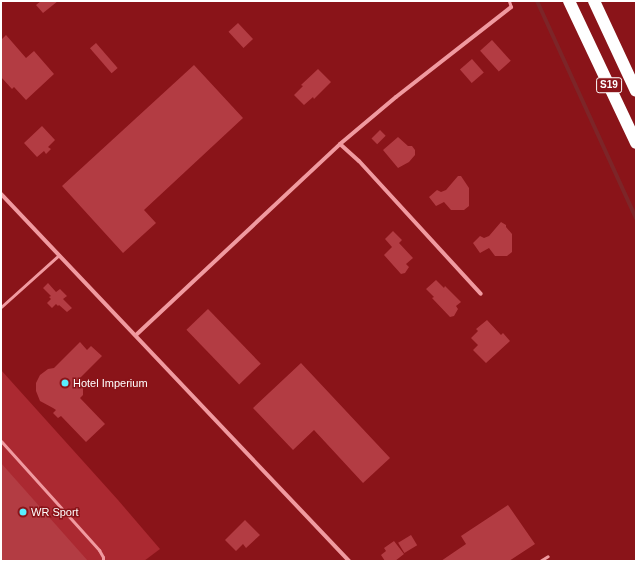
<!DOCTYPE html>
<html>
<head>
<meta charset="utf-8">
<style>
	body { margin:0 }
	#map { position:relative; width:637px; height:562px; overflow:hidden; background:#8a1419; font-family:Helvetica,sans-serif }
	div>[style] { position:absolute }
	.green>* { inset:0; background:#ab2931 }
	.stream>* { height:4px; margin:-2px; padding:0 2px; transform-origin:2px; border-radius:2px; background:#7d2528 }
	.building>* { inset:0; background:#b33c43; transform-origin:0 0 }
	.lane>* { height:3px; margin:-1.5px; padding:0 1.5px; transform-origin:1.5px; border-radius:1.5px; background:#f09aa0 }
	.street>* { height:4px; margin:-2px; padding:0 2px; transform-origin:2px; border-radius:2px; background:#f09aa0 }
	.highway>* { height:12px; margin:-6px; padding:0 6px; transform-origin:6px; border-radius:6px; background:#fff }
	.dots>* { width:11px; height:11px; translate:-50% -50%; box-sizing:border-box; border:2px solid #8a1419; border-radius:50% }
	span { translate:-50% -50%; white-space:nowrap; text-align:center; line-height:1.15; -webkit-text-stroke:3px #8a1419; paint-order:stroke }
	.shield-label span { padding:1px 3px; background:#8a1419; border:1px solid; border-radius:3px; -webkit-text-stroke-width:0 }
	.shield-label { font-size:10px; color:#fff; font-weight:700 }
	.poi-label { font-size:11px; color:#fff }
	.left { translate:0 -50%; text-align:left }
	.frame { position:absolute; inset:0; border:2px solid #fff; pointer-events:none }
</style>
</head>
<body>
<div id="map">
	<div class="green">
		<div style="clip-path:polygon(1px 370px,118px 500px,160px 549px,144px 561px,1px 561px)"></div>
	</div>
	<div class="stream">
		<div style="left:537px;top:1px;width:239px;rotate:65.5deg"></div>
	</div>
	<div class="building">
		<div style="clip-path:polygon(41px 1px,58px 1px,43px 13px,36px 5px)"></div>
		<div style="left:238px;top:23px;width:22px;height:13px;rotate:47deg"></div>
		<div style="clip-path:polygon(6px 35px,26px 58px,34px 51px,54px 74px,26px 100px,14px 87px,12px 89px,1px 77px,1px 40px)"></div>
		<div style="left:492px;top:40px;width:28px;height:16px;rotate:48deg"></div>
		<div style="left:96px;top:43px;width:33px;height:8px;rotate:49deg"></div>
		<div style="left:472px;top:59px;width:18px;height:16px;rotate:49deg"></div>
		<div style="clip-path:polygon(194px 65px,243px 118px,144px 210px,156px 223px,123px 253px,62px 186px)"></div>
		<div style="clip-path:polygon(318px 69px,331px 82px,314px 99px,313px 97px,304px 105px,294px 95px,303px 86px,301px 85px)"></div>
		<div style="clip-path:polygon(42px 126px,55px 140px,48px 147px,51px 149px,46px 154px,44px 151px,37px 157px,24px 143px)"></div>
		<div style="left:380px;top:130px;width:8px;height:12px;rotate:45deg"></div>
		<div style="clip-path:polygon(398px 137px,408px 146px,412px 146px,415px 150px,415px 155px,409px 162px,398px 168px,383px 150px)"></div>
		<div style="clip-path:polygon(458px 176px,461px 176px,469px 188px,469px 206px,464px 210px,451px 210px,444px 202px,436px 206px,429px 197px,437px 190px,441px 192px,446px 190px)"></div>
		<div style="clip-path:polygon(501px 222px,506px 225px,506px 227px,512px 234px,512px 252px,507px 256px,495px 256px,489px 248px,480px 253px,473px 243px,480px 236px,484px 238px,489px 236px)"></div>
		<div style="clip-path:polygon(393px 231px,402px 240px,399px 243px,413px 258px,406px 264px,409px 267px,405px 273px,401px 274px,384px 255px,392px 247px,385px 239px)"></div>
		<div style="clip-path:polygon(436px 280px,444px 288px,445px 286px,461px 302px,456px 306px,458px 309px,454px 316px,450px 317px,432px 298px,434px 297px,426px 289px)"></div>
		<div style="clip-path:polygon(48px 283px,56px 292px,60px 289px,67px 296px,63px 299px,72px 308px,67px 312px,59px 305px,58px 306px,56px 304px,52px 308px,47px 303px,51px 299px,49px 297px,51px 296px,43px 288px)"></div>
		<div style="left:208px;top:309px;width:76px;height:30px;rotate:46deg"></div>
		<div style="clip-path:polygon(487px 320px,501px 335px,503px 333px,510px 341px,486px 363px,473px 350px,478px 345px,471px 338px,478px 331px,476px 329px)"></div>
		<div style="clip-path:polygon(80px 342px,87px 350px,91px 346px,102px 356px,80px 378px,83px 381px,83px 395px,80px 398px,105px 424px,86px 442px,61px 416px,58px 418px,53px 413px,56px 410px,53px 408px,40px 401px,36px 391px,36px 383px,40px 375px,48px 369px,54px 368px)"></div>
		<div style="clip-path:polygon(301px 363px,390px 458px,363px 483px,314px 430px,293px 450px,253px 408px)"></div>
		<div style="clip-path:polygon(1px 463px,88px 561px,1px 561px)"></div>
		<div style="clip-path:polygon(508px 505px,535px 544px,509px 561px,441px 561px,466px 544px,461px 536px)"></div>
		<div style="clip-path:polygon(245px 520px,260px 535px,246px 548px,243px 544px,236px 551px,225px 540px)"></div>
		<div style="left:411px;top:535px;width:12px;height:15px;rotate:59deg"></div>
		<div style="clip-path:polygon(394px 541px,404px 554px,395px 561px,385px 561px,381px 555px,386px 551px,384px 548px)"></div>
	</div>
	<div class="lane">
		<div style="left:509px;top:1px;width:6px;rotate:72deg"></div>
		<div style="left:1px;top:307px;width:78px;rotate:-41.9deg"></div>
		<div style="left:1px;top:441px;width:147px;rotate:48deg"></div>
		<div style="left:99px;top:550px;width:8px;rotate:60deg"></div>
		<div style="left:103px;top:557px;width:4px;rotate:90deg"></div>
		<div style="left:540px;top:561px;width:9px;rotate:-32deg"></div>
	</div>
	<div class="street">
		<div style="left:340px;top:144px;width:73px;rotate:-40deg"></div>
		<div style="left:396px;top:97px;width:146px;rotate:-38deg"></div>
		<div style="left:1px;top:194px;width:506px;rotate:46.52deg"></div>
		<div style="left:136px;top:335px;width:279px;rotate:-43.1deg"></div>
		<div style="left:340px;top:144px;width:25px;rotate:42deg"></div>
		<div style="left:359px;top:161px;width:180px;rotate:47.5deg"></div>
	</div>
	<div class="highway">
		<div style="left:569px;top:1px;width:157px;rotate:64.7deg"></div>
		<div style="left:594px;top:1px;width:99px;rotate:65deg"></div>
	</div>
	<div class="dots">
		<div style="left:65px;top:383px;background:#59eeff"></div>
		<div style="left:23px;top:512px;background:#59eeff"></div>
	</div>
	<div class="shield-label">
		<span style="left:609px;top:85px">S19</span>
	</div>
	<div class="poi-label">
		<span class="left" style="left:73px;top:383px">Hotel Imperium</span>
		<span class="left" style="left:31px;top:512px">WR Sport</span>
	</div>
	<div class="frame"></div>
</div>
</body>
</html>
